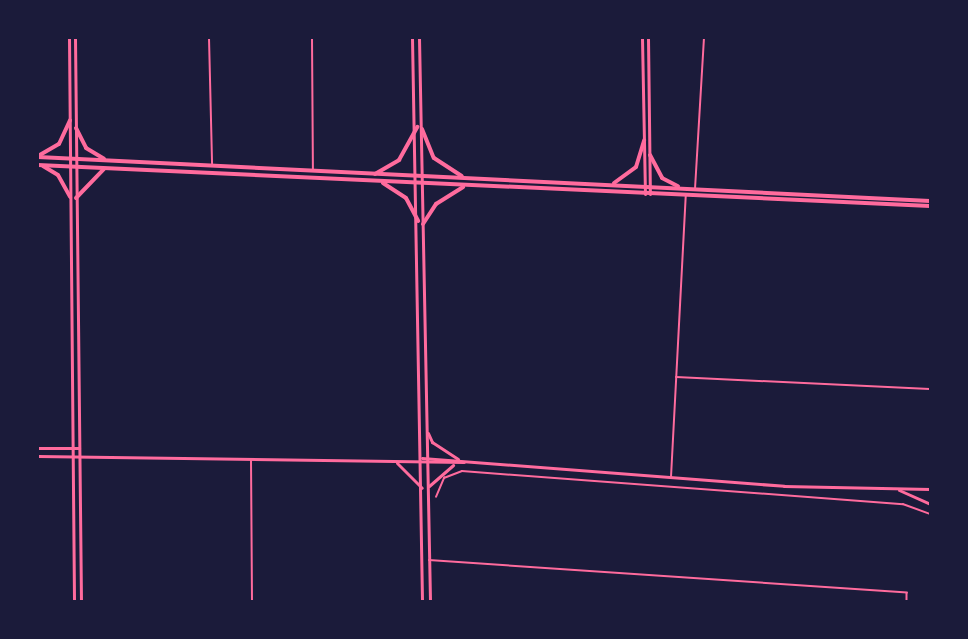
<!DOCTYPE html>
<html>
<head>
<meta charset="utf-8">
<style>
	body { margin:0 }
	#map { position:relative; width:968px; height:639px; overflow:hidden; background:#1b1b3a; font-family:Quicksand,sans-serif }
	div>[style] { position:absolute }
	.service>* { height:1.5px; margin:-0.75px; padding:0 0.75px; transform-origin:0.75px; border-radius:0.75px; background:#ff6b9d }
	.minor>* { height:2px; margin:-1px; padding:0 1px; transform-origin:1px; border-radius:1px; background:#ff6b9d }
	.tertiary>* { height:3px; margin:-1.5px; padding:0 1.5px; transform-origin:1.5px; border-radius:1.5px; background:#ff6b9d }
	.secondary>* { height:4px; margin:-2px; padding:0 2px; transform-origin:2px; border-radius:2px; background:#ff6b9d }
	span { translate:-50% -50%; white-space:nowrap; text-align:center; line-height:1.15; -webkit-text-stroke:6px #1b1b3a; paint-order:stroke }
	.frame { position:absolute; inset:0; border:39px solid #1b1b3a; pointer-events:none }
</style>
</head>
<body>
<div id="map">
	<div class="service">
		<div style="left:436px;top:497px;width:21px;rotate:-67deg"></div>
		<div style="left:444px;top:478px;width:19px;rotate:-21deg"></div>
		<div style="left:462px;top:471px;width:442px;rotate:4.3deg"></div>
		<div style="left:903px;top:504px;width:29px;rotate:20deg"></div>
		<div style="left:429px;top:560px;width:479px;rotate:3.9deg"></div>
		<div style="left:907px;top:593px;width:9px;rotate:90deg"></div>
	</div>
	<div class="minor">
		<div style="left:209px;top:38px;width:127px;rotate:88.6deg"></div>
		<div style="left:312px;top:38px;width:132px;rotate:89.6deg"></div>
		<div style="left:917px;top:38px;width:13px"></div>
		<div style="left:695px;top:189px;width:151px;rotate:-86.6deg"></div>
		<div style="left:676px;top:377px;width:254px;rotate:2.7deg"></div>
		<div style="left:251px;top:459px;width:143px;rotate:89.6deg"></div>
		<div style="left:671px;top:477px;width:282px;rotate:-87deg"></div>
	</div>
	<div class="tertiary">
		<div style="left:69px;top:38px;width:564px;rotate:89.49deg"></div>
		<div style="left:75px;top:38px;width:564px;rotate:89.39deg"></div>
		<div style="left:412px;top:38px;width:564px;rotate:88.98deg"></div>
		<div style="left:419px;top:38px;width:564px;rotate:88.88deg"></div>
		<div style="left:642px;top:38px;width:156px;rotate:88.9deg"></div>
		<div style="left:648px;top:38px;width:156px;rotate:89.3deg"></div>
		<div style="left:428px;top:433px;width:10px;rotate:66deg"></div>
		<div style="left:432px;top:442px;width:31px;rotate:33deg"></div>
		<div style="left:38px;top:448px;width:41px"></div>
		<div style="left:38px;top:456px;width:426px;rotate:0.8deg"></div>
		<div style="left:422px;top:458px;width:363px;rotate:4.4deg"></div>
		<div style="left:784px;top:486px;width:146px;rotate:1.2deg"></div>
		<div style="left:397px;top:463px;width:35px;rotate:45deg"></div>
		<div style="left:429px;top:486px;width:32px;rotate:-41deg"></div>
		<div style="left:899px;top:490px;width:34px;rotate:24deg"></div>
	</div>
	<div class="secondary">
		<div style="left:76px;top:128px;width:22px;rotate:63deg"></div>
		<div style="left:86px;top:148px;width:21px;rotate:31deg"></div>
		<div style="left:422px;top:129px;width:31px;rotate:68deg"></div>
		<div style="left:434px;top:158px;width:33px;rotate:33deg"></div>
		<div style="left:650px;top:155px;width:26px;rotate:62deg"></div>
		<div style="left:662px;top:178px;width:18px;rotate:27deg"></div>
		<div style="left:38px;top:156px;width:24px;rotate:-30deg"></div>
		<div style="left:59px;top:144px;width:26px;rotate:-65deg"></div>
		<div style="left:38px;top:157px;width:893px;rotate:2.82deg"></div>
		<div style="left:38px;top:165px;width:893px;rotate:2.63deg"></div>
		<div style="left:43px;top:166px;width:17px;rotate:31deg"></div>
		<div style="left:58px;top:175px;width:25px;rotate:61deg"></div>
		<div style="left:375px;top:174px;width:28px;rotate:-30deg"></div>
		<div style="left:399px;top:160px;width:38px;rotate:-61deg"></div>
		<div style="left:383px;top:183px;width:27px;rotate:33deg"></div>
		<div style="left:406px;top:198px;width:26px;rotate:62deg"></div>
		<div style="left:614px;top:183px;width:27px;rotate:-36deg"></div>
		<div style="left:636px;top:167px;width:28px;rotate:-73deg"></div>
		<div style="left:76px;top:198px;width:40px;rotate:-46deg"></div>
		<div style="left:423px;top:224px;width:24px;rotate:-57deg"></div>
		<div style="left:436px;top:204px;width:32px;rotate:-32deg"></div>
	</div>
	<div class="frame"></div>
</div>
</body>
</html>
